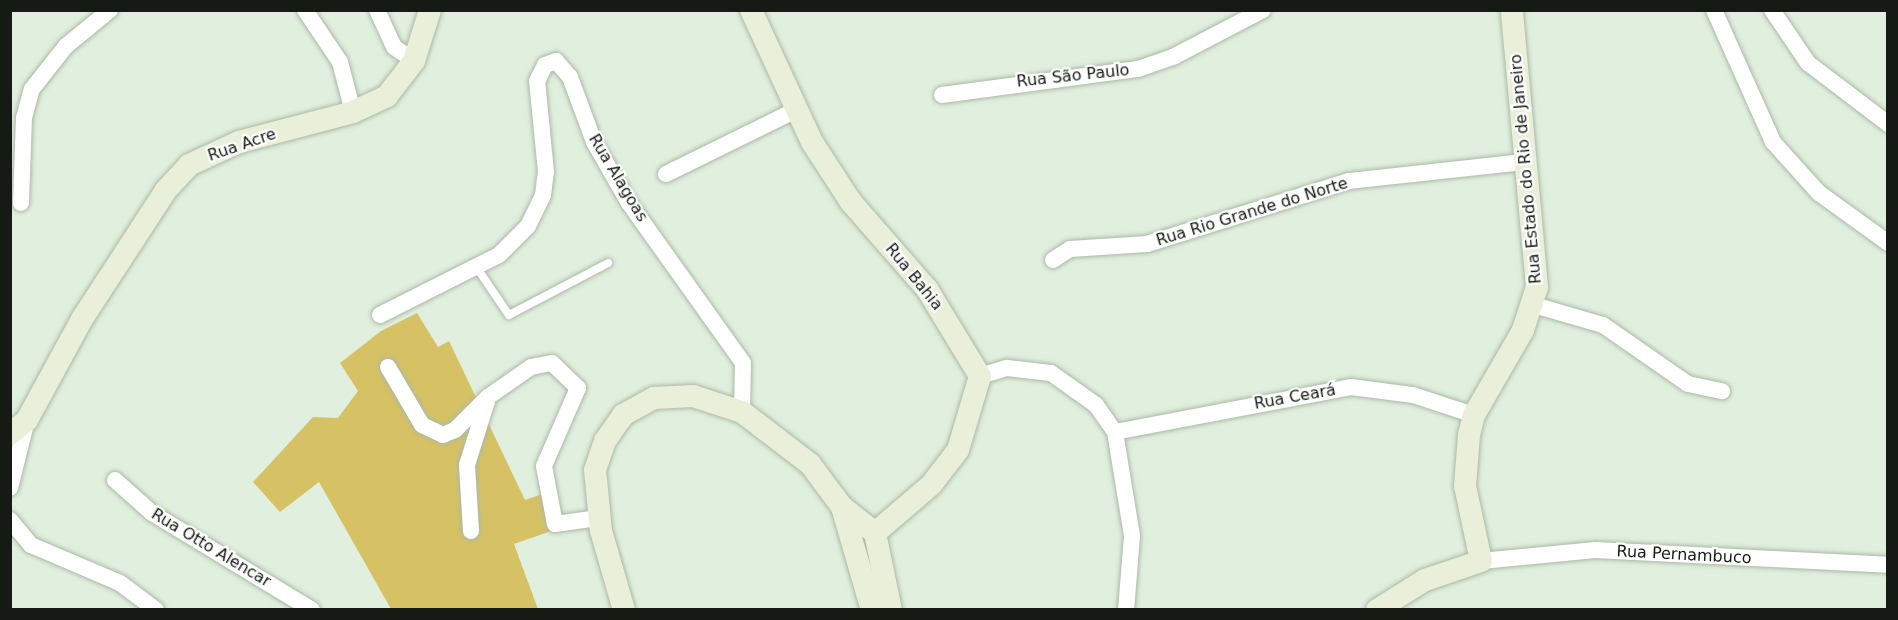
<!DOCTYPE html>
<html>
<head>
<meta charset="utf-8">
<style>
	body { margin:0 }
	#map { position:relative; width:1898px; height:620px; overflow:hidden; background:#e1f0de; font-family:"DejaVu Sans",sans-serif }
	div>[style] { position:absolute }
	.green>* { inset:0; background:#d6c264 }
	.roads { filter:drop-shadow(0 0 2px #abb9a7) drop-shadow(0 0 2px #abb9a7) }
	.lane>* { height:8px; margin:-4px; padding:0 4px; transform-origin:4px; border-radius:4px; background:#fff }
	.street>* { height:16px; margin:-8px; padding:0 8px; transform-origin:8px; border-radius:8px; background:#fff }
	.secondary>* { height:22px; margin:-11px; padding:0 11px; transform-origin:11px; border-radius:11px; background:#eaefd9 }
	span { translate:-50% -50%; white-space:nowrap; text-align:center; line-height:1.15; -webkit-text-stroke:4.5px #fff; paint-order:stroke }
	.street-label { font-size:16px; color:#151b14 }
	.frame { position:absolute; inset:0; border:12px solid #151b14; pointer-events:none }
</style>
</head>
<body>
<div id="map">
	<div class="green">
		<div style="clip-path:polygon(417px 313px,438px 347px,449px 341px,525px 500px,548px 492px,557px 529px,514px 544px,538px 609px,391px 609px,319px 482px,280px 512px,253px 482px,313px 417px,338px 418px,358px 391px,340px 363px,381px 331px)"></div>
	</div>
	<div class="roads">
		<div class="lane">
			<div style="left:477px;top:268px;width:57px;rotate:55.8deg"></div>
			<div style="left:509px;top:315px;width:112px;rotate:-27.7deg"></div>
		</div>
		<div class="street">
			<div style="left:305px;top:10px;width:63px;rotate:56.1deg"></div>
			<div style="left:340px;top:62px;width:52px;rotate:75.4deg"></div>
			<div style="left:377px;top:10px;width:41px;rotate:65.3deg"></div>
			<div style="left:394px;top:47px;width:24px;rotate:35deg"></div>
			<div style="left:1714px;top:10px;width:145px;rotate:65.9deg"></div>
			<div style="left:1773px;top:142px;width:69px;rotate:48deg"></div>
			<div style="left:1819px;top:193px;width:85px;rotate:35.9deg"></div>
			<div style="left:1772px;top:10px;width:64px;rotate:55.8deg"></div>
			<div style="left:1808px;top:63px;width:101px;rotate:37.3deg"></div>
			<div style="left:942px;top:95px;width:198px;rotate:-7.6deg"></div>
			<div style="left:1138px;top:69px;width:39px;rotate:-19deg"></div>
			<div style="left:1175px;top:56px;width:99px;rotate:-27.6deg"></div>
			<div style="left:666px;top:174px;width:145px;rotate:-26.2deg"></div>
			<div style="left:21px;top:203px;width:85px;rotate:-88deg"></div>
			<div style="left:24px;top:118px;width:30px;rotate:-75deg"></div>
			<div style="left:32px;top:89px;width:55px;rotate:-51.7deg"></div>
			<div style="left:66px;top:46px;width:57px;rotate:-39.3deg"></div>
			<div style="left:1053px;top:260px;width:20px;rotate:-33deg"></div>
			<div style="left:1070px;top:249px;width:77px;rotate:-3.7deg"></div>
			<div style="left:1147px;top:244px;width:212px;rotate:-17.3deg"></div>
			<div style="left:1349px;top:181px;width:177px;rotate:-6.2deg"></div>
			<div style="left:1534px;top:305px;width:72px;rotate:16.2deg"></div>
			<div style="left:1603px;top:325px;width:103px;rotate:34.8deg"></div>
			<div style="left:1688px;top:384px;width:35px;rotate:12deg"></div>
			<div style="left:380px;top:315px;width:133px;rotate:-26.8deg"></div>
			<div style="left:499px;top:255px;width:41px;rotate:-45deg"></div>
			<div style="left:528px;top:226px;width:34px;rotate:-64deg"></div>
			<div style="left:543px;top:195px;width:23px;rotate:-83deg"></div>
			<div style="left:546px;top:172px;width:91px;rotate:-95.6deg"></div>
			<div style="left:537px;top:81px;width:18px;rotate:-63deg"></div>
			<div style="left:545px;top:65px;width:12px;rotate:-20deg"></div>
			<div style="left:556px;top:61px;width:21px;rotate:49deg"></div>
			<div style="left:570px;top:77px;width:69px;rotate:69.7deg"></div>
			<div style="left:594px;top:142px;width:70px;rotate:60.2deg"></div>
			<div style="left:629px;top:203px;width:196px;rotate:54.5deg"></div>
			<div style="left:743px;top:363px;width:49px;rotate:91.2deg"></div>
			<div style="left:388px;top:367px;width:67px;rotate:59.6deg"></div>
			<div style="left:422px;top:425px;width:23px;rotate:25deg"></div>
			<div style="left:443px;top:435px;width:13px;rotate:-23deg"></div>
			<div style="left:455px;top:430px;width:47px;rotate:-45deg"></div>
			<div style="left:488px;top:397px;width:52px;rotate:-34.9deg"></div>
			<div style="left:531px;top:367px;width:21px;rotate:-11deg"></div>
			<div style="left:552px;top:363px;width:36px;rotate:44deg"></div>
			<div style="left:578px;top:388px;width:85px;rotate:113.6deg"></div>
			<div style="left:544px;top:466px;width:59px;rotate:79.3deg"></div>
			<div style="left:555px;top:524px;width:43px;rotate:-7.9deg"></div>
			<div style="left:980px;top:376px;width:28px;rotate:-17deg"></div>
			<div style="left:1007px;top:368px;width:44px;rotate:6.5deg"></div>
			<div style="left:1051px;top:373px;width:55px;rotate:35.4deg"></div>
			<div style="left:1096px;top:405px;width:33px;rotate:55deg"></div>
			<div style="left:1115px;top:432px;width:105px;rotate:80.7deg"></div>
			<div style="left:1132px;top:536px;width:74px;rotate:94.6deg"></div>
			<div style="left:1115px;top:432px;width:240px;rotate:-10.8deg"></div>
			<div style="left:1351px;top:387px;width:63px;rotate:7.4deg"></div>
			<div style="left:1413px;top:395px;width:64px;rotate:18.2deg"></div>
			<div style="left:115px;top:480px;width:50px;rotate:41.7deg"></div>
			<div style="left:152px;top:513px;width:187px;rotate:31.2deg"></div>
			<div style="left:10px;top:488px;width:70px;rotate:-76deg"></div>
			<div style="left:10px;top:520px;width:33px;rotate:50deg"></div>
			<div style="left:31px;top:545px;width:97px;rotate:23.1deg"></div>
			<div style="left:120px;top:583px;width:45px;rotate:36.9deg"></div>
			<div style="left:471px;top:531px;width:66px;rotate:-93.5deg"></div>
			<div style="left:467px;top:465px;width:67px;rotate:-72.6deg"></div>
			<div style="left:1481px;top:561px;width:115px;rotate:-5.5deg"></div>
			<div style="left:1595px;top:550px;width:293px;rotate:2.9deg"></div>
		</div>
		<div class="secondary">
			<div style="left:751px;top:10px;width:145px;rotate:65.2deg"></div>
			<div style="left:812px;top:142px;width:72px;rotate:57deg"></div>
			<div style="left:851px;top:202px;width:116px;rotate:48.9deg"></div>
			<div style="left:927px;top:289px;width:102px;rotate:58.7deg"></div>
			<div style="left:980px;top:376px;width:77px;rotate:106.6deg"></div>
			<div style="left:958px;top:450px;width:44px;rotate:127.6deg"></div>
			<div style="left:931px;top:485px;width:74px;rotate:139.4deg"></div>
			<div style="left:10px;top:434px;width:22px;rotate:-39deg"></div>
			<div style="left:27px;top:420px;width:115px;rotate:-61.4deg"></div>
			<div style="left:82px;top:319px;width:154px;rotate:-56.9deg"></div>
			<div style="left:166px;top:190px;width:34px;rotate:-47deg"></div>
			<div style="left:189px;top:165px;width:55px;rotate:-24.7deg"></div>
			<div style="left:239px;top:142px;width:118px;rotate:-14.7deg"></div>
			<div style="left:353px;top:112px;width:38px;rotate:-25deg"></div>
			<div style="left:387px;top:96px;width:44px;rotate:-52.4deg"></div>
			<div style="left:414px;top:61px;width:53px;rotate:-72.6deg"></div>
			<div style="left:842px;top:507px;width:42px;rotate:38.2deg"></div>
			<div style="left:875px;top:533px;width:79px;rotate:78.3deg"></div>
			<div style="left:624px;top:610px;width:82px;rotate:-106.2deg"></div>
			<div style="left:601px;top:531px;width:61px;rotate:-95.6deg"></div>
			<div style="left:595px;top:470px;width:31px;rotate:-71deg"></div>
			<div style="left:605px;top:441px;width:32px;rotate:-55deg"></div>
			<div style="left:623px;top:415px;width:35px;rotate:-29deg"></div>
			<div style="left:654px;top:398px;width:39px;rotate:-3deg"></div>
			<div style="left:693px;top:396px;width:52px;rotate:18.1deg"></div>
			<div style="left:742px;top:412px;width:86px;rotate:37.4deg"></div>
			<div style="left:810px;top:464px;width:54px;rotate:53.3deg"></div>
			<div style="left:842px;top:507px;width:107px;rotate:73.8deg"></div>
			<div style="left:1377px;top:610px;width:57px;rotate:-32deg"></div>
			<div style="left:1425px;top:580px;width:59px;rotate:-18.7deg"></div>
			<div style="left:1481px;top:561px;width:77px;rotate:-102deg"></div>
			<div style="left:1465px;top:486px;width:51px;rotate:-85.5deg"></div>
			<div style="left:1469px;top:435px;width:21px;rotate:-76deg"></div>
			<div style="left:1474px;top:415px;width:98px;rotate:-60deg"></div>
			<div style="left:1523px;top:330px;width:45px;rotate:-72deg"></div>
			<div style="left:1537px;top:287px;width:278px;rotate:-95.2deg"></div>
		</div>
	</div>
	<div class="street-label">
		<span style="left:1073px;top:76px;rotate:-6deg">Rua São Paulo</span>
		<span style="left:242px;top:145px;rotate:-19deg">Rua Acre</span>
		<span style="left:1526px;top:169px;rotate:-95deg">Rua Estado do Rio de Janeiro</span>
		<span style="left:618px;top:178px;rotate:59deg">Rua Alagoas</span>
		<span style="left:1252px;top:212px;rotate:-17deg">Rua Rio Grande do Norte</span>
		<span style="left:914px;top:277px;rotate:51deg">Rua Bahia</span>
		<span style="left:1295px;top:397px;rotate:-10deg">Rua Ceará</span>
		<span style="left:211px;top:548px;rotate:31deg">Rua Otto Alencar</span>
		<span style="left:1684px;top:555px;rotate:3deg">Rua Pernambuco</span>
	</div>
	<div class="frame"></div>
</div>
</body>
</html>
